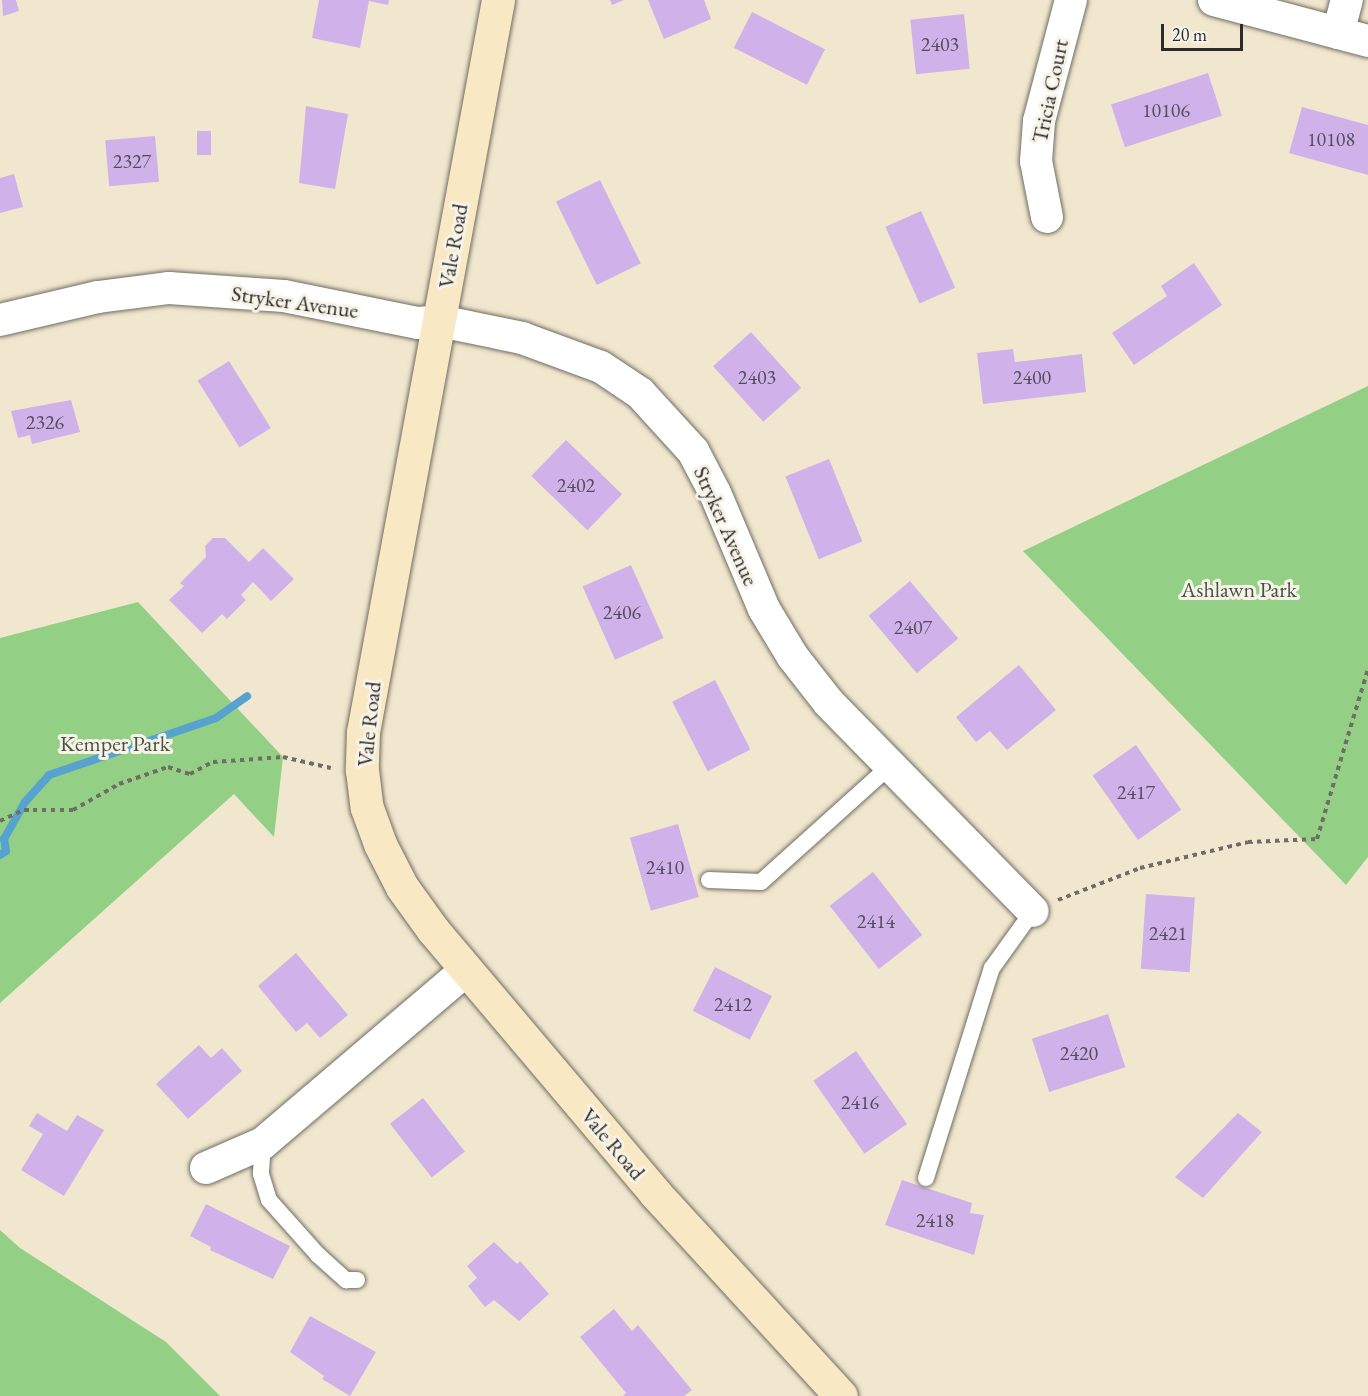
<!DOCTYPE html>
<html>
<head>
<meta charset="utf-8">
<style>
	body { margin:0 }
	#map { position:relative; width:1368px; height:1396px; overflow:hidden; background:#f1e7ce; font-family:"EB Garamond",serif }
	div>[style] { position:absolute }
	.green>* { inset:0; background:#93d085 }
	.stream>* { height:8px; margin:-4px; padding:0 4px; transform-origin:4px; border-radius:4px; background:#56a3cf }
	.building>* { inset:0; background:#d0b2ea; transform-origin:0 0 }
	.path>* { height:4px; margin-top:-2px; transform-origin:0; background:repeating-linear-gradient(90deg,#706d64 0 4.5px,transparent 0 9px) }
	.roads { filter:drop-shadow(0 0 2px #706d64) drop-shadow(0 0 2px #706d64) }
	.lane>* { height:16px; margin:-8px; padding:0 8px; transform-origin:8px; border-radius:8px; background:#fff }
	.street>* { height:32px; margin:-16px; padding:0 16px; transform-origin:16px; border-radius:16px; background:#fff }
	.secondary>* { height:33px; margin:-16.5px; padding:0 16.5px; transform-origin:16.5px; border-radius:16.5px; background:#f8e8c3 }
	span { translate:-50% -50%; white-space:nowrap; text-align:center; line-height:1.15; -webkit-text-stroke:6px #f7f3e8; paint-order:stroke }
	.number-label { font-size:20px; color:#544d5b }
	.number-label span { -webkit-text-stroke-width:0 }
	.street-label { font-size:22px; color:#2b2b2b }
	.park-label { font-size:22px; color:#455442 }
	.scale { position:absolute; left:1161px; top:24px; width:82px; height:27px; box-sizing:border-box; border:3px solid #2b2b2b; border-top:0; padding-left:8px; font-size:18px; line-height:21px; white-space:nowrap; color:#2b2b2b; -webkit-text-stroke:4px #f7f3e8; paint-order:stroke }
</style>
</head>
<body>
<div id="map">
	<div class="green">
		<div style="clip-path:polygon(1368px 386px,1368px 857px,1346px 885px,1023px 551px)"></div>
		<div style="clip-path:polygon(138px 602px,283px 757px,274px 837px,234px 794px,0 1003px,0 638px)"></div>
		<div style="clip-path:polygon(0 1230px,20px 1248px,166px 1342px,220px 1396px,0 1396px)"></div>
	</div>
	<div class="stream">
		<div style="left:0;top:855px;width:7px;rotate:-34deg"></div>
		<div style="left:6px;top:851px;width:12px;rotate:-99deg"></div>
		<div style="left:4px;top:839px;width:43px;rotate:-60.4deg"></div>
		<div style="left:25px;top:802px;width:36px;rotate:-48deg"></div>
		<div style="left:49px;top:775px;width:176px;rotate:-18.8deg"></div>
		<div style="left:216px;top:718px;width:38px;rotate:-35deg"></div>
	</div>
	<div class="building">
		<div style="clip-path:polygon(2px 0,16px 0,19px 11px,3px 16px)"></div>
		<div style="clip-path:polygon(319px 0,389px 0,388px 5px,369px 1px,360px 48px,312px 38px)"></div>
		<div style="clip-path:polygon(610px 0,624px 0,612px 5px)"></div>
		<div style="clip-path:polygon(648px 0,704px 0,711px 19px,664px 39px)"></div>
		<div style="left:752px;top:12px;width:82px;height:40px;rotate:27deg"></div>
		<div style="left:964px;top:14px;width:55px;height:54px;rotate:84deg"></div>
		<div style="left:1208px;top:73px;width:45px;height:102px;rotate:72deg"></div>
		<div style="clip-path:polygon(306px 106px,348px 114px,335px 189px,299px 183px)"></div>
		<div style="clip-path:polygon(1302px 107px,1368px 125px,1368px 175px,1289px 153px)"></div>
		<div style="left:197px;top:131px;width:14px;height:24px"></div>
		<div style="left:155px;top:136px;width:46px;height:50px;rotate:85deg"></div>
		<div style="clip-path:polygon(14px 174px,23px 207px,0 213px,0 178px)"></div>
		<div style="left:600px;top:180px;width:93px;height:49px;rotate:64deg"></div>
		<div style="left:921px;top:211px;width:84px;height:39px;rotate:66deg"></div>
		<div style="clip-path:polygon(1194px 263px,1222px 305px,1134px 365px,1112px 333px,1167px 296px,1161px 286px)"></div>
		<div style="left:751px;top:332px;width:75px;height:51px;rotate:48deg"></div>
		<div style="clip-path:polygon(1013px 349px,1015px 362px,1082px 354px,1086px 392px,983px 404px,977px 353px)"></div>
		<div style="left:229px;top:361px;width:79px;height:37px;rotate:58deg"></div>
		<div style="clip-path:polygon(71px 400px,80px 432px,32px 444px,30px 435px,18px 438px,11px 411px)"></div>
		<div style="left:566px;top:440px;width:78px;height:50px;rotate:44deg"></div>
		<div style="left:829px;top:459px;width:89px;height:47px;rotate:68deg"></div>
		<div style="clip-path:polygon(213px 538px,225px 538px,249px 562px,263px 548px,294px 579px,271px 601px,253px 582px,241px 595px,246px 600px,227px 619px,222px 614px,202px 633px,169px 600px,184px 586px,180px 583px,206px 557px,205px 546px)"></div>
		<div style="left:631px;top:565px;width:80px;height:53px;rotate:66deg"></div>
		<div style="left:910px;top:581px;width:75px;height:54px;rotate:50deg"></div>
		<div style="clip-path:polygon(1019px 665px,1056px 710px,1007px 750px,990px 731px,976px 742px,956px 717px)"></div>
		<div style="left:715px;top:680px;width:78px;height:48px;rotate:63deg"></div>
		<div style="left:1136px;top:745px;width:79px;height:53px;rotate:55deg"></div>
		<div style="left:678px;top:824px;width:76px;height:50px;rotate:74deg"></div>
		<div style="left:873px;top:872px;width:80px;height:55px;rotate:52deg"></div>
		<div style="left:1146px;top:894px;width:49px;height:75px;rotate:4deg"></div>
		<div style="clip-path:polygon(296px 953px,348px 1015px,320px 1038px,307px 1023px,296px 1032px,258px 986px)"></div>
		<div style="left:715px;top:967px;width:64px;height:49px;rotate:27deg"></div>
		<div style="left:1108px;top:1014px;width:56px;height:80px;rotate:72deg"></div>
		<div style="clip-path:polygon(199px 1045px,211px 1058px,222px 1048px,242px 1071px,188px 1119px,156px 1084px)"></div>
		<div style="left:856px;top:1051px;width:89px;height:52px;rotate:55deg"></div>
		<div style="left:423px;top:1098px;width:68px;height:42px;rotate:52deg"></div>
		<div style="clip-path:polygon(37px 1113px,67px 1131px,77px 1115px,104px 1130px,64px 1196px,21px 1170px,43px 1134px,29px 1126px)"></div>
		<div style="clip-path:polygon(1238px 1113px,1262px 1132px,1203px 1198px,1175px 1177px)"></div>
		<div style="clip-path:polygon(902px 1180px,972px 1203px,970px 1213px,984px 1215px,974px 1255px,885px 1225px)"></div>
		<div style="clip-path:polygon(206px 1204px,290px 1246px,273px 1279px,210px 1250px,211px 1247px,190px 1236px)"></div>
		<div style="clip-path:polygon(494px 1242px,517px 1264px,520px 1261px,549px 1294px,519px 1321px,494px 1300px,485px 1307px,468px 1286px,477px 1278px,467px 1266px)"></div>
		<div style="clip-path:polygon(614px 1309px,632px 1331px,638px 1325px,692px 1390px,684px 1396px,623px 1396px,626px 1393px,580px 1337px)"></div>
		<div style="clip-path:polygon(310px 1316px,376px 1352px,350px 1396px,322px 1379px,324px 1376px,290px 1352px)"></div>
	</div>
	<div class="path">
		<div style="left:0;top:821px;width:26px;rotate:-25deg"></div>
		<div style="left:24px;top:810px;width:49px"></div>
		<div style="left:73px;top:810px;width:53px;rotate:-29.5deg"></div>
		<div style="left:119px;top:784px;width:52px;rotate:-19.1deg"></div>
		<div style="left:168px;top:767px;width:23px;rotate:18deg"></div>
		<div style="left:190px;top:774px;width:26px;rotate:-28deg"></div>
		<div style="left:213px;top:762px;width:70px;rotate:-4.1deg"></div>
		<div style="left:283px;top:757px;width:49px;rotate:12.9deg"></div>
		<div style="left:1058px;top:900px;width:88px;rotate:-21.3deg"></div>
		<div style="left:1140px;top:868px;width:111px;rotate:-13.5deg"></div>
		<div style="left:1248px;top:842px;width:69px;rotate:-2.5deg"></div>
		<div style="left:1317px;top:839px;width:177px;rotate:-73.3deg"></div>
	</div>
	<div class="roads">
		<div class="lane">
			<div style="left:709px;top:880px;width:52px;rotate:2.2deg"></div>
			<div style="left:761px;top:882px;width:173px;rotate:-42deg"></div>
			<div style="left:263px;top:1143px;width:31px;rotate:94deg"></div>
			<div style="left:261px;top:1174px;width:27px;rotate:73deg"></div>
			<div style="left:269px;top:1200px;width:74px;rotate:48.3deg"></div>
			<div style="left:318px;top:1255px;width:38px;rotate:42deg"></div>
			<div style="left:346px;top:1280px;width:11px"></div>
			<div style="left:926px;top:1178px;width:220px;rotate:-72.6deg"></div>
			<div style="left:992px;top:968px;width:70px;rotate:-54.3deg"></div>
		</div>
		<div class="street">
			<div style="left:1214px;top:0;width:159px;rotate:14.9deg"></div>
			<div style="left:1338px;top:33px;width:34px;rotate:-75deg"></div>
			<div style="left:1047px;top:217px;width:57px;rotate:-101.1deg"></div>
			<div style="left:1036px;top:161px;width:40px;rotate:-85.7deg"></div>
			<div style="left:1039px;top:121px;width:125px;rotate:-75.2deg"></div>
			<div style="left:0;top:320px;width:101px;rotate:-13.2deg"></div>
			<div style="left:98px;top:297px;width:72px;rotate:-7.2deg"></div>
			<div style="left:169px;top:288px;width:115px;rotate:4deg"></div>
			<div style="left:284px;top:296px;width:137px;rotate:11.4deg"></div>
			<div style="left:418px;top:323px;width:22px;rotate:-5deg"></div>
			<div style="left:440px;top:321px;width:84px;rotate:11.7deg"></div>
			<div style="left:522px;top:338px;width:84px;rotate:20.2deg"></div>
			<div style="left:601px;top:367px;width:47px;rotate:33.7deg"></div>
			<div style="left:640px;top:393px;width:79px;rotate:47.6deg"></div>
			<div style="left:693px;top:451px;width:47px;rotate:62.4deg"></div>
			<div style="left:715px;top:493px;width:126px;rotate:67.1deg"></div>
			<div style="left:764px;top:609px;width:56px;rotate:58.9deg"></div>
			<div style="left:793px;top:657px;width:58px;rotate:52deg"></div>
			<div style="left:829px;top:703px;width:291px;rotate:45.6deg"></div>
			<div style="left:206px;top:1168px;width:62px;rotate:-23.7deg"></div>
			<div style="left:263px;top:1143px;width:267px;rotate:-40.4deg"></div>
		</div>
		<div class="secondary">
			<div style="left:498px;top:0;width:744px;rotate:100.45deg"></div>
			<div style="left:363px;top:732px;width:38px;rotate:92deg"></div>
			<div style="left:362px;top:770px;width:38px;rotate:83deg"></div>
			<div style="left:367px;top:808px;width:38px;rotate:70deg"></div>
			<div style="left:380px;top:844px;width:48px;rotate:62.9deg"></div>
			<div style="left:402px;top:887px;width:53px;rotate:54.2deg"></div>
			<div style="left:433px;top:930px;width:344px;rotate:49.8deg"></div>
			<div style="left:655px;top:1193px;width:275px;rotate:47.5deg"></div>
		</div>
	</div>
	<div class="number-label">
		<span style="left:940px;top:44px">2403</span>
		<span style="left:1166px;top:110px">10106</span>
		<span style="left:1331px;top:139px">10108</span>
		<span style="left:132px;top:161px">2327</span>
		<span style="left:757px;top:377px">2403</span>
		<span style="left:1032px;top:377px">2400</span>
		<span style="left:45px;top:422px">2326</span>
		<span style="left:576px;top:485px">2402</span>
		<span style="left:622px;top:612px">2406</span>
		<span style="left:913px;top:627px">2407</span>
		<span style="left:1136px;top:792px">2417</span>
		<span style="left:665px;top:867px">2410</span>
		<span style="left:876px;top:921px">2414</span>
		<span style="left:1168px;top:933px">2421</span>
		<span style="left:733px;top:1004px">2412</span>
		<span style="left:1079px;top:1053px">2420</span>
		<span style="left:860px;top:1102px">2416</span>
		<span style="left:935px;top:1220px">2418</span>
	</div>
	<div class="street-label">
		<span style="left:1050px;top:91px;rotate:-78deg">Tricia Court</span>
		<span style="left:453px;top:246px;rotate:-80deg">Vale Road</span>
		<span style="left:295px;top:302px;rotate:8deg">Stryker Avenue</span>
		<span style="left:726px;top:526px;rotate:66deg">Stryker Avenue</span>
		<span style="left:369px;top:724px;rotate:-84deg">Vale Road</span>
		<span style="left:613px;top:1144px;rotate:50deg">Vale Road</span>
	</div>
	<div class="park-label">
		<span style="left:1239px;top:590px">Ashlawn Park</span>
		<span style="left:115px;top:744px">Kemper Park</span>
	</div>
	<div class="scale">20 m</div>
</div>
</body>
</html>
